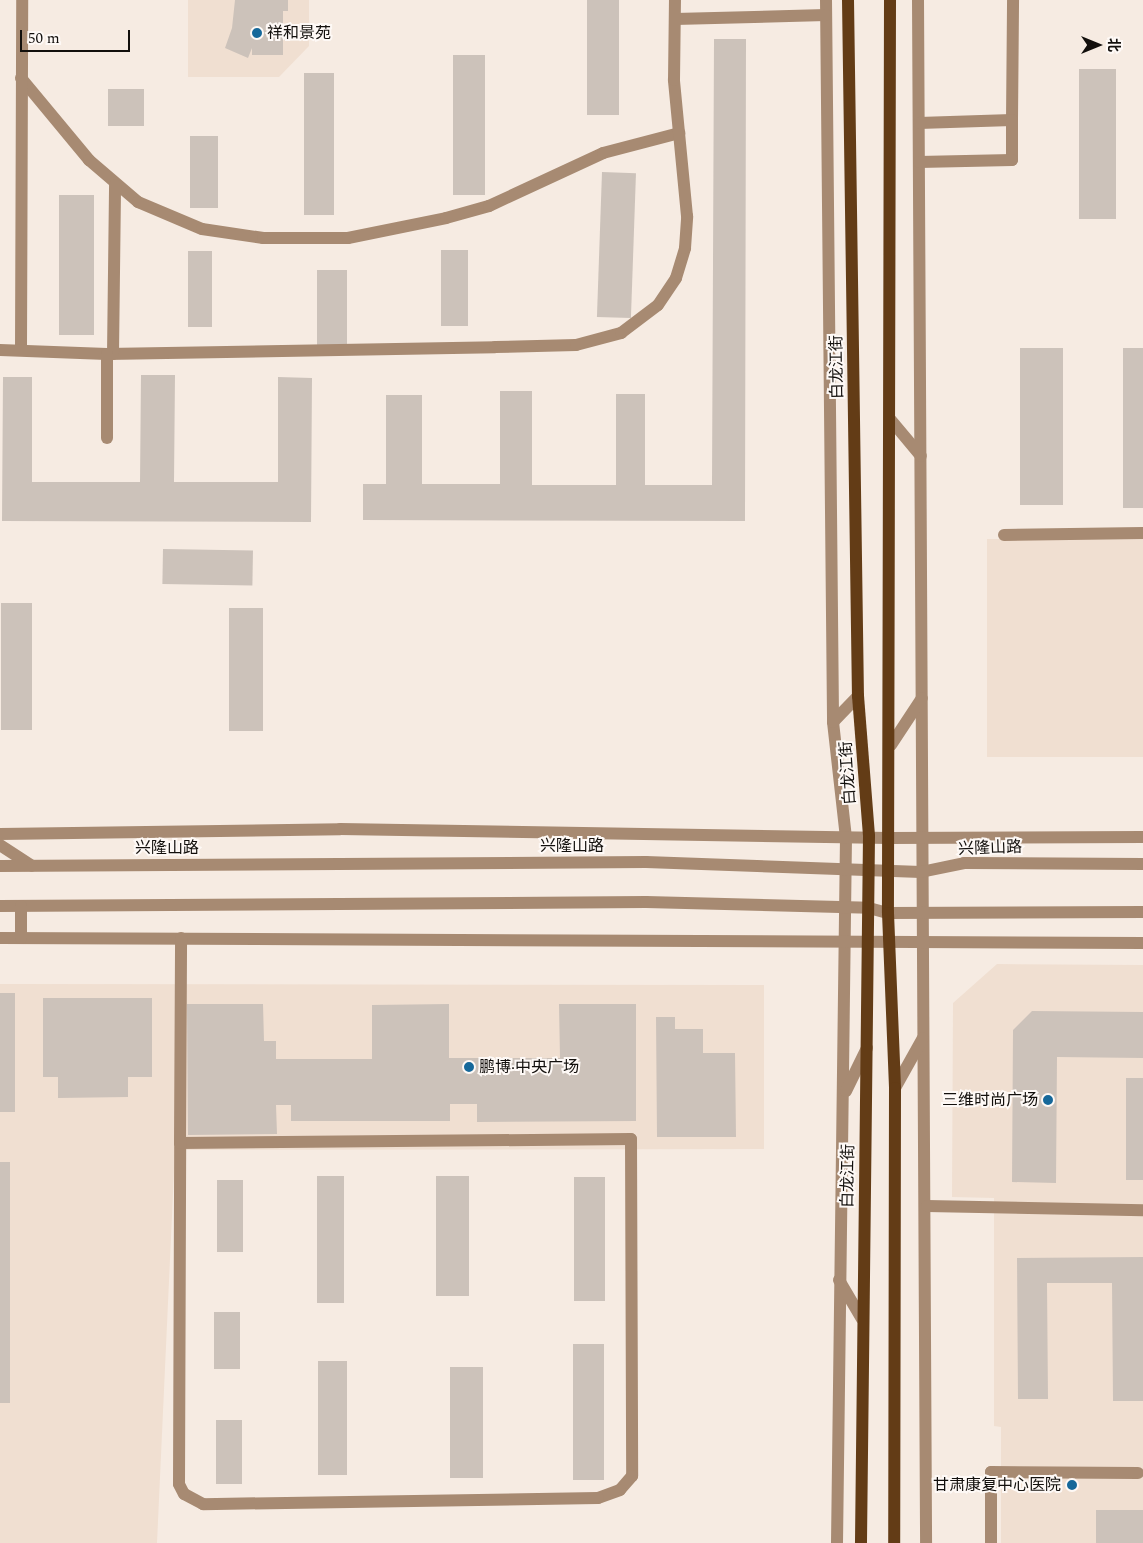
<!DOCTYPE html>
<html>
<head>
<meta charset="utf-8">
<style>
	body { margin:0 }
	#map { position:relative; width:1143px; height:1543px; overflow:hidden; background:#f6ebe2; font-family:Spectral,"Noto Sans SC",serif }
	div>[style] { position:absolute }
	.built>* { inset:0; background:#f0dfd1; transform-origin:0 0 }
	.building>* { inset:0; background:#ccc2ba; transform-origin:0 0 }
	.minor>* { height:12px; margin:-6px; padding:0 6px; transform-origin:6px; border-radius:6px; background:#a78a72 }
	.major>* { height:12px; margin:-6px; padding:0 6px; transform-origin:6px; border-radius:6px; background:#633c16 }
	.dots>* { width:14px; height:14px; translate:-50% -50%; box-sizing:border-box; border:2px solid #fef9f6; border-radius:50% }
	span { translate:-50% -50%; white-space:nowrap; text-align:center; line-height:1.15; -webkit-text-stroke:4px #fef9f6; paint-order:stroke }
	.poi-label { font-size:16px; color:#120f0c }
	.left { translate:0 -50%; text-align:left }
	.right { translate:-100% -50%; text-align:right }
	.street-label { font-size:16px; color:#120f0c }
	.north { position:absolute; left:1073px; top:20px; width:50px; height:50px; -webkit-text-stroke:4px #fef9f6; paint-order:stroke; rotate:90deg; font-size:14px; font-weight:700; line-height:20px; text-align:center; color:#120f0c }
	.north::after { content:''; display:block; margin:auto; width:18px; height:22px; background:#120f0c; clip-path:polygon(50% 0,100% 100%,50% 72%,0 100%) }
	.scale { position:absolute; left:20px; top:30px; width:110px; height:22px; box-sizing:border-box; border:2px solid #120f0c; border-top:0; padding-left:6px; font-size:15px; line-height:18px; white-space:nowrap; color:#120f0c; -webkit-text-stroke:4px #fef9f6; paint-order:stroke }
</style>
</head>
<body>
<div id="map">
	<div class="built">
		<div style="clip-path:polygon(188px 0,309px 0,309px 46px,279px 77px,188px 77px)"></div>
		<div style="left:1143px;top:539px;width:218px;height:156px;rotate:90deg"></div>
		<div style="clip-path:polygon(997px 964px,1143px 965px,1143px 1543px,1001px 1543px,1001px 1427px,994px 1426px,994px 1198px,952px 1197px,953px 1003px)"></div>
		<div style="clip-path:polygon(0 984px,764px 985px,764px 1149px,175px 1150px,157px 1543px,0 1543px)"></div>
	</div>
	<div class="building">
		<div style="clip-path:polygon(235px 0,288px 0,288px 11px,283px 11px,283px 55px,252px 55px,252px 48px,248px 58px,225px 48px,232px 28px)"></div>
		<div style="left:587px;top:0;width:32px;height:115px"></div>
		<div style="clip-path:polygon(714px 39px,746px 39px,745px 521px,363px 520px,363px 484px,386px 484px,386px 395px,422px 395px,422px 484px,500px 484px,500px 391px,532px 391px,532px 485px,616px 485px,616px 394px,645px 394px,645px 485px,712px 485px)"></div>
		<div style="left:453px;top:55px;width:32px;height:140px"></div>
		<div style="left:1116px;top:69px;width:150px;height:37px;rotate:90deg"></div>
		<div style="left:304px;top:73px;width:30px;height:142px"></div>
		<div style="left:108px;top:89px;width:36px;height:37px"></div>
		<div style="left:190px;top:136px;width:28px;height:72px"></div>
		<div style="left:602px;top:172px;width:34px;height:145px;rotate:2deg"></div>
		<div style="left:59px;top:195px;width:35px;height:140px"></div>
		<div style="left:441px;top:250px;width:27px;height:76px"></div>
		<div style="left:188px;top:251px;width:24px;height:76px"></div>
		<div style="left:317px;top:270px;width:30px;height:77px"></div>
		<div style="left:1020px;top:348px;width:43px;height:157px"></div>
		<div style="left:1123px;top:348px;width:20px;height:160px"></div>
		<div style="clip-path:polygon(141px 375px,175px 375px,174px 482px,278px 482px,278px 377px,312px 378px,311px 522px,2px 521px,3px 377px,32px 377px,32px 482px,140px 482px)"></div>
		<div style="left:163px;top:549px;width:90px;height:35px;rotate:1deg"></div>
		<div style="left:1px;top:603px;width:31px;height:127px"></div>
		<div style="left:229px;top:608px;width:34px;height:123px"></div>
		<div style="left:15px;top:993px;width:119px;height:15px;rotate:90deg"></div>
		<div style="clip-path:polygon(43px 998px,152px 998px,152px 1077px,128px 1077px,128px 1097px,58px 1098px,58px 1077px,43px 1077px)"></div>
		<div style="clip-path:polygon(187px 1004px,263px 1004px,264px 1041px,276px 1041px,276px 1059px,372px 1059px,372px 1005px,449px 1004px,449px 1058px,560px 1058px,559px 1004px,636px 1004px,636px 1121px,477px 1122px,477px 1104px,450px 1104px,450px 1121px,291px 1121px,291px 1105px,276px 1105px,277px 1134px,188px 1135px)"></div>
		<div style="clip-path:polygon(1032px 1011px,1143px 1012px,1143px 1058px,1057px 1057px,1056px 1183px,1012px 1182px,1013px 1030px)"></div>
		<div style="clip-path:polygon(656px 1017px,675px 1017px,675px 1029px,703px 1029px,703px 1053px,735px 1053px,736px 1137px,657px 1137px)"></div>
		<div style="left:1126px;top:1078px;width:17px;height:102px"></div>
		<div style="left:0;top:1162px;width:10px;height:241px"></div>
		<div style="left:317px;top:1176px;width:27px;height:127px"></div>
		<div style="left:436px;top:1176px;width:33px;height:120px"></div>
		<div style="left:574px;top:1177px;width:31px;height:124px"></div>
		<div style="left:217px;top:1180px;width:26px;height:72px"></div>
		<div style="clip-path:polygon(1143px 1257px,1143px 1401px,1113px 1401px,1112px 1283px,1047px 1283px,1048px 1399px,1018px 1399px,1017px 1258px)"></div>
		<div style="left:214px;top:1312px;width:26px;height:57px"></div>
		<div style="left:573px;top:1344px;width:31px;height:136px"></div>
		<div style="left:318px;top:1361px;width:29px;height:114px"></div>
		<div style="left:450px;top:1367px;width:33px;height:111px"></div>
		<div style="left:216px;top:1420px;width:26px;height:64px"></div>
		<div style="left:1096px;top:1510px;width:47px;height:33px"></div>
	</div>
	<div class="minor">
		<div style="left:826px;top:0;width:722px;rotate:89.44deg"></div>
		<div style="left:833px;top:722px;width:116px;rotate:83.6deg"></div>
		<div style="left:846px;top:837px;width:706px;rotate:90.73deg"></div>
		<div style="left:918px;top:0;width:1543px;rotate:89.7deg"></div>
		<div style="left:675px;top:19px;width:151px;rotate:-1.5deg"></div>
		<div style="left:21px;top:78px;width:107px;rotate:50.3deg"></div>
		<div style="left:89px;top:160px;width:65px;rotate:40.6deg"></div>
		<div style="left:138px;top:202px;width:69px;rotate:22.9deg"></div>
		<div style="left:202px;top:229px;width:62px;rotate:8.4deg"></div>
		<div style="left:263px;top:238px;width:85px"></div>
		<div style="left:348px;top:238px;width:100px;rotate:-11.5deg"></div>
		<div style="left:446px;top:218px;width:45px;rotate:-15.6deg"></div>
		<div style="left:489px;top:206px;width:126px;rotate:-24.9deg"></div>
		<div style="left:603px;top:153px;width:79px;rotate:-14.7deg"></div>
		<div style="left:1012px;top:120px;width:120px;rotate:-89.5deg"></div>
		<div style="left:919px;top:123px;width:93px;rotate:-1.8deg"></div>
		<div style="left:1012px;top:120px;width:40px;rotate:90deg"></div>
		<div style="left:1012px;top:160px;width:93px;rotate:178.8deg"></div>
		<div style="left:21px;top:349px;width:349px;rotate:-89.8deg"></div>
		<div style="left:0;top:350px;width:107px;rotate:2.1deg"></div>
		<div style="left:107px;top:354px;width:388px;rotate:-1deg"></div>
		<div style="left:495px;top:347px;width:81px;rotate:-1.4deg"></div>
		<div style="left:576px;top:345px;width:47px;rotate:-14.9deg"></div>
		<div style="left:621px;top:333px;width:46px;rotate:-37.1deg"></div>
		<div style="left:658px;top:305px;width:32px;rotate:-56deg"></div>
		<div style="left:676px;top:278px;width:31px;rotate:-73deg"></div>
		<div style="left:685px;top:248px;width:32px;rotate:-86deg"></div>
		<div style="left:687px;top:216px;width:137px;rotate:-95.5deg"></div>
		<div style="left:674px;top:80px;width:80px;rotate:-89.3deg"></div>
		<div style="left:113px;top:354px;width:169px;rotate:-89.3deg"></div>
		<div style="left:890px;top:419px;width:48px;rotate:50deg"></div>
		<div style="left:107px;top:438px;width:84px;rotate:-90deg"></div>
		<div style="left:1004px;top:535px;width:139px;rotate:-0.8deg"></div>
		<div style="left:833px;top:722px;width:36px;rotate:-46deg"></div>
		<div style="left:891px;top:745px;width:56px;rotate:-56.6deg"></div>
		<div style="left:0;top:834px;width:340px;rotate:-0.8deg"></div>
		<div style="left:340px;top:829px;width:549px;rotate:0.94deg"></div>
		<div style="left:889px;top:838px;width:254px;rotate:-0.2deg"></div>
		<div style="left:0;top:845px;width:38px;rotate:33deg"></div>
		<div style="left:0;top:866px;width:646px;rotate:-0.35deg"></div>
		<div style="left:646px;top:862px;width:275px;rotate:2.1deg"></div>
		<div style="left:921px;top:872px;width:44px;rotate:-11.8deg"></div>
		<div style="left:964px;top:863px;width:179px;rotate:0.3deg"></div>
		<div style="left:0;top:906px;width:646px;rotate:-0.35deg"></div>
		<div style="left:646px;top:902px;width:223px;rotate:1.5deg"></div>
		<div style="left:869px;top:908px;width:20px;rotate:15deg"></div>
		<div style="left:888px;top:913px;width:255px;rotate:-0.2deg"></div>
		<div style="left:0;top:938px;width:1143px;rotate:0.25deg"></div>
		<div style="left:21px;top:938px;width:32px;rotate:-90deg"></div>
		<div style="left:895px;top:1088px;width:57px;rotate:-60.8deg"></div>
		<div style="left:846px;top:1091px;width:48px;rotate:-64deg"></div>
		<div style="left:180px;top:1143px;width:451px;rotate:-0.5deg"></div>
		<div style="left:631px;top:1139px;width:337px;rotate:89.8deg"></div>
		<div style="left:632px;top:1476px;width:18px;rotate:131deg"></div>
		<div style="left:620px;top:1490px;width:23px;rotate:160deg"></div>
		<div style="left:598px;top:1498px;width:395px;rotate:179.1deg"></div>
		<div style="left:203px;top:1504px;width:21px;rotate:-152deg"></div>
		<div style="left:184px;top:1494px;width:11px;rotate:-117deg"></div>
		<div style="left:179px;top:1484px;width:341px;rotate:-89.8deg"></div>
		<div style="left:180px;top:1143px;width:205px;rotate:-89.7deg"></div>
		<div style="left:927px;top:1206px;width:216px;rotate:1.1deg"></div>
		<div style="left:839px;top:1280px;width:45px;rotate:59.5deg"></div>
		<div style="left:991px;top:1543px;width:71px;rotate:-90deg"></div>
		<div style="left:991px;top:1472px;width:147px;rotate:0.4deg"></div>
	</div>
	<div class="major">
		<div style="left:848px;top:0;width:696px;rotate:89.18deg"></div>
		<div style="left:858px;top:696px;width:140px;rotate:85.5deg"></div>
		<div style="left:869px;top:836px;width:707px;rotate:90.65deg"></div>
		<div style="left:890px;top:0;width:913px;rotate:90.13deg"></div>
		<div style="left:888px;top:913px;width:175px;rotate:87.7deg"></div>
		<div style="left:895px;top:1088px;width:455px;rotate:90.1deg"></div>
	</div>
	<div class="dots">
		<div style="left:257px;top:33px;background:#16689a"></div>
		<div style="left:469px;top:1067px;background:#16689a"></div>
		<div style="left:1048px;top:1100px;background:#16689a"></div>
		<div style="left:1072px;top:1485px;background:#16689a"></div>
	</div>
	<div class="poi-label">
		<span class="left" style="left:267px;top:33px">祥和景苑</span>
		<span class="left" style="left:479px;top:1067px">鹏博·中央广场</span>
		<span class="right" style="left:1038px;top:1100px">三维时尚广场</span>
		<span class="right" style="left:1061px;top:1485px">甘肃康复中心医院</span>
	</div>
	<div class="street-label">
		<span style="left:837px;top:367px;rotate:-91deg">白龙江街</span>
		<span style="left:848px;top:773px;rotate:-94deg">白龙江街</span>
		<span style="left:572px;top:846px">兴隆山路</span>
		<span style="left:167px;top:848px">兴隆山路</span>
		<span style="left:990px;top:848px;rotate:-2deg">兴隆山路</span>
		<span style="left:848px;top:1176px;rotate:-89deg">白龙江街</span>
	</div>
	<div class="north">北</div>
	<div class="scale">50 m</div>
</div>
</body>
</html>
